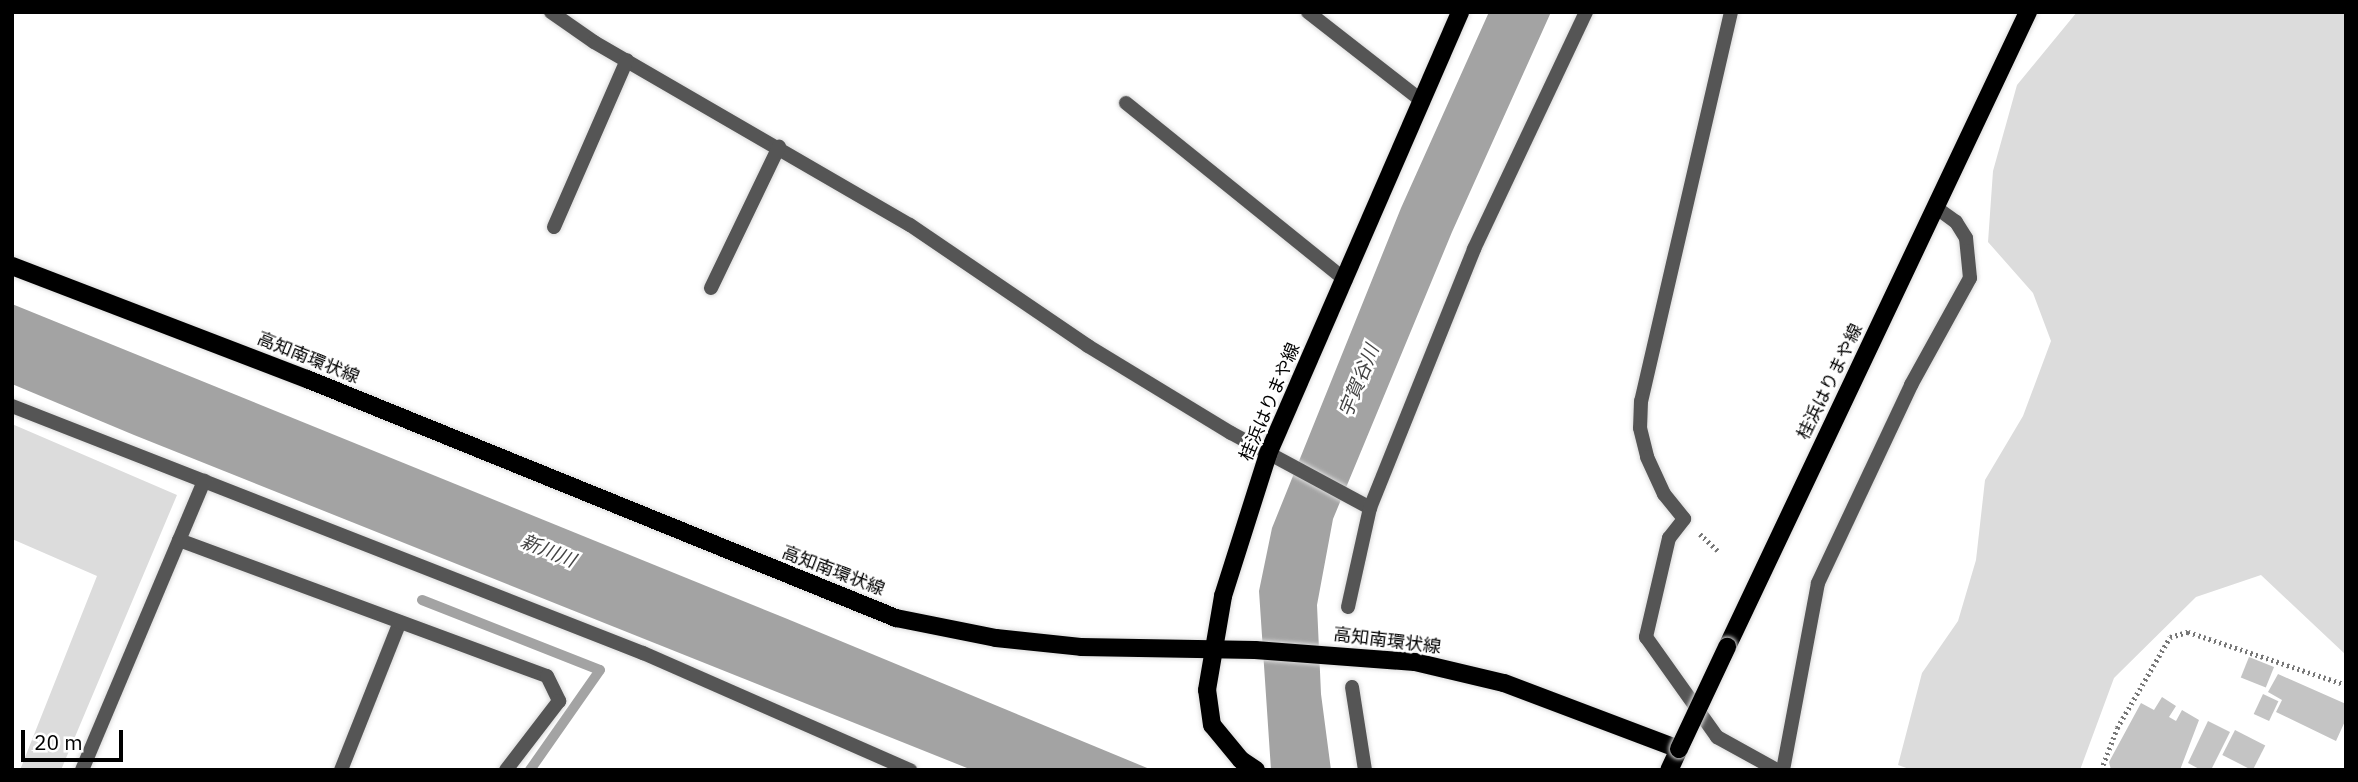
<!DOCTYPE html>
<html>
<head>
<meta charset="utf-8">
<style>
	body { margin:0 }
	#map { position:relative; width:2358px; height:782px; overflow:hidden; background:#fff; font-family:"IBM Plex Sans","Noto Sans JP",sans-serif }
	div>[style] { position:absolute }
	.green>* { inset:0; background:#dcdcdc }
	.water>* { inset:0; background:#a3a3a3 }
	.stream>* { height:10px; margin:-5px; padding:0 5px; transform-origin:5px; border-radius:5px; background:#a3a3a3 }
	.building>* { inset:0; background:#c4c4c4; transform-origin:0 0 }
	.path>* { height:4.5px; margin-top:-2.25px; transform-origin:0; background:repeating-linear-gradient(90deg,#777 0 2px,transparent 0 5.5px) }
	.roads { filter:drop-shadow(0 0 2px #dbdbdb) drop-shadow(0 0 2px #dbdbdb) }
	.service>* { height:14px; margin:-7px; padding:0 7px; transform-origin:7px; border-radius:7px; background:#555 }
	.minor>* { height:14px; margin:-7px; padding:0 7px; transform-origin:7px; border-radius:7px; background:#555 }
	.primary>* { height:18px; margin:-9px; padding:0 9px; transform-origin:9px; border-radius:9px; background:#000 }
	.bridges { filter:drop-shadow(0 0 2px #dbdbdb) drop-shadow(0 0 2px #dbdbdb) }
	.primary-bridge>* { height:18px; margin:-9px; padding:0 9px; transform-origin:9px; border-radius:9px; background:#000 }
	span { translate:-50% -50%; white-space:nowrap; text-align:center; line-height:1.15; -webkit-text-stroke:5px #fff; paint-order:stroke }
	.street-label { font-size:18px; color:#000 }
	.water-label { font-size:19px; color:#444; font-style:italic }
	.frame { position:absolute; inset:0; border:14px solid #000; pointer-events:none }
	.scale { position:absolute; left:21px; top:730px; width:102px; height:32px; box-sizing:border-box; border:4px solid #000; border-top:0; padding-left:9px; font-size:21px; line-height:24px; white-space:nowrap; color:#000; -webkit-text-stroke:5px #fff; paint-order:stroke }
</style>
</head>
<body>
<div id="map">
	<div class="green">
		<div style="clip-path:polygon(2077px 12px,2346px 12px,2346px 655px,2261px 575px,2196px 597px,2114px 678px,2080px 770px,1912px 770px,1898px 765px,1922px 673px,1958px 621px,1976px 560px,1985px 480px,2023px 416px,2051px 341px,2033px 293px,1988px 242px,1993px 171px,2017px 85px)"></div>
		<div style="clip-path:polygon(12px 424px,177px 495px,61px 770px,20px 770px,97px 576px,12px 539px)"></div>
	</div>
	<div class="water">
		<div style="clip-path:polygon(1489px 12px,1551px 12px,1452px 232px,1333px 519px,1317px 605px,1321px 694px,1331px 770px,1271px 770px,1259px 591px,1272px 528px,1401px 208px)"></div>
		<div style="clip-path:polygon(12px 304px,785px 618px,1152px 770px,972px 770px,134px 435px,12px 384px)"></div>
	</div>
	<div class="stream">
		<div style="left:422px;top:600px;width:191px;rotate:21.5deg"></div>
		<div style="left:600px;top:670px;width:122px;rotate:125deg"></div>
	</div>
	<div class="building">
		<div style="left:2249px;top:657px;width:27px;height:22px;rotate:22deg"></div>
		<div style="clip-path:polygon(2278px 674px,2346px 704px,2346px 719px,2336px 741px,2276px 712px,2282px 700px,2268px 692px)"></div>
		<div style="left:2263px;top:694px;width:17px;height:22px;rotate:25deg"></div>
		<div style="clip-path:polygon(2162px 697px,2176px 706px,2169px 717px,2176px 721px,2182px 710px,2199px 720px,2180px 770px,2111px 770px,2109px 762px,2141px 703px,2154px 710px)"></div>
		<div style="clip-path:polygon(2208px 721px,2230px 732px,2211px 770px,2201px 770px,2188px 763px)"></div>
		<div style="left:2235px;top:730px;width:34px;height:28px;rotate:27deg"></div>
	</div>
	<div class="path">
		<div style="left:1700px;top:534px;width:25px;rotate:43deg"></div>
		<div style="left:2101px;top:770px;width:45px;rotate:-69.1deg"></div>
		<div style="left:2117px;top:728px;width:105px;rotate:-59.8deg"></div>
		<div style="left:2170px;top:637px;width:19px;rotate:-16deg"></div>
		<div style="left:2188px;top:632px;width:167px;rotate:18.5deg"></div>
	</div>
	<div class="roads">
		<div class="service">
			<div style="left:341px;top:770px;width:159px;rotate:-68.3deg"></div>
		</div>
		<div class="minor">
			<div style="left:551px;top:12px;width:52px;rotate:34.9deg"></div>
			<div style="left:594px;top:42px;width:365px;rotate:30.1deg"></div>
			<div style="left:910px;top:225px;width:215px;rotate:34.2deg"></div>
			<div style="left:1088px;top:346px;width:167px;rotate:31.3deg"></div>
			<div style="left:1231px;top:433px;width:158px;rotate:28.3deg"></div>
			<div style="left:1308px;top:12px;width:145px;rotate:38deg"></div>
			<div style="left:1731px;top:12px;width:399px;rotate:103deg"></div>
			<div style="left:1641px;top:401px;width:27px;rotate:92deg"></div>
			<div style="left:1640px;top:428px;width:30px;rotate:76deg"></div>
			<div style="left:1647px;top:457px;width:41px;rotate:65.3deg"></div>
			<div style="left:1664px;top:494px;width:32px;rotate:51deg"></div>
			<div style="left:1684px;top:519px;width:24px;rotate:128deg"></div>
			<div style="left:1669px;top:538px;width:102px;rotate:103.1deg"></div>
			<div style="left:1646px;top:637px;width:123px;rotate:54.6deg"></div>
			<div style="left:1717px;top:737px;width:68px;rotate:28.8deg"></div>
			<div style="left:1126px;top:103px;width:282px;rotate:38.9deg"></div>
			<div style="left:554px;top:227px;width:182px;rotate:-66.4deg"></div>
			<div style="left:711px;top:288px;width:157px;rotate:-64.3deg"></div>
			<div style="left:12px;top:406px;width:678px;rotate:21.38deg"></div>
			<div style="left:643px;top:653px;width:292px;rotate:23.7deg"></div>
			<div style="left:179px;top:540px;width:392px;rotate:20.3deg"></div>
			<div style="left:547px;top:676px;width:28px;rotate:64deg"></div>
			<div style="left:559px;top:701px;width:87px;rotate:127.5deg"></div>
			<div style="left:1348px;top:607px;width:101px;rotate:-77.5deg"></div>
			<div style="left:1370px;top:508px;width:279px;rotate:-68.1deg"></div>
			<div style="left:1474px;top:249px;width:262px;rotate:-64.7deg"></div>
			<div style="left:1352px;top:687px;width:84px;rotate:81.1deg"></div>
			<div style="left:82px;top:770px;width:314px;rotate:-67.1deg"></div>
			<div style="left:1783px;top:770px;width:190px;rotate:-79.4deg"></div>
			<div style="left:1818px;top:583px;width:219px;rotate:-64.8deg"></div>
			<div style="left:1911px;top:385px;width:122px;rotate:-61.1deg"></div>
			<div style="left:1970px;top:278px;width:40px;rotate:-95.7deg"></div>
			<div style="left:1966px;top:238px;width:19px;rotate:-122deg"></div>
			<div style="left:1956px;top:222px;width:22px;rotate:-144deg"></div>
		</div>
		<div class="primary">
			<div style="left:12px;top:266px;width:316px;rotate:21deg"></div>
			<div style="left:307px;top:379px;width:636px;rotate:22.09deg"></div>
			<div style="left:896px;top:618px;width:102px;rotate:11.3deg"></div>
			<div style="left:996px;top:638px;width:85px;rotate:6deg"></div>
			<div style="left:1081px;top:647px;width:174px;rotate:1deg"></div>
			<div style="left:1255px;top:650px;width:160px;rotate:4.3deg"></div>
			<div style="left:1415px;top:662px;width:91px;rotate:13.3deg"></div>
			<div style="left:1504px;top:683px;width:187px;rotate:20.7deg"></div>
			<div style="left:1679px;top:749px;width:23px;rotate:115deg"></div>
			<div style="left:1727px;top:647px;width:703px;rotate:-64.64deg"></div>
			<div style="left:1256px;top:770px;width:18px;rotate:-146deg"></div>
			<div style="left:1241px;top:760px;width:45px;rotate:-129.6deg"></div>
			<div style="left:1212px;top:725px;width:35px;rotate:-98deg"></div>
			<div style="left:1207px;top:690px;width:95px;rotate:-80.3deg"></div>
			<div style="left:1223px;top:596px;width:149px;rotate:-72.4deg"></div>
			<div style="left:1268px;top:454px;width:482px;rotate:-66.5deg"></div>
		</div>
	</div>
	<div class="bridges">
		<div class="primary-bridge">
			<div style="left:1679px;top:749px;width:113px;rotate:-64.8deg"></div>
		</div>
	</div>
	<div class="street-label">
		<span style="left:308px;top:358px;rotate:22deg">高知南環状線</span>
		<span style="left:1830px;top:382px;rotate:-64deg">桂浜はりまや線</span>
		<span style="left:1270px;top:402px;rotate:-67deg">桂浜はりまや線</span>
		<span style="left:833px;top:571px;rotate:21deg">高知南環状線</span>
		<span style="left:1387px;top:641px;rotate:7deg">高知南環状線</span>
	</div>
	<div class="water-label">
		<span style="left:1359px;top:381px;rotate:-68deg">宇賀谷川</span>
		<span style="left:548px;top:551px;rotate:22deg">新川川</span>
	</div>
	<div class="frame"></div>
	<div class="scale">20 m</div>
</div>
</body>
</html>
